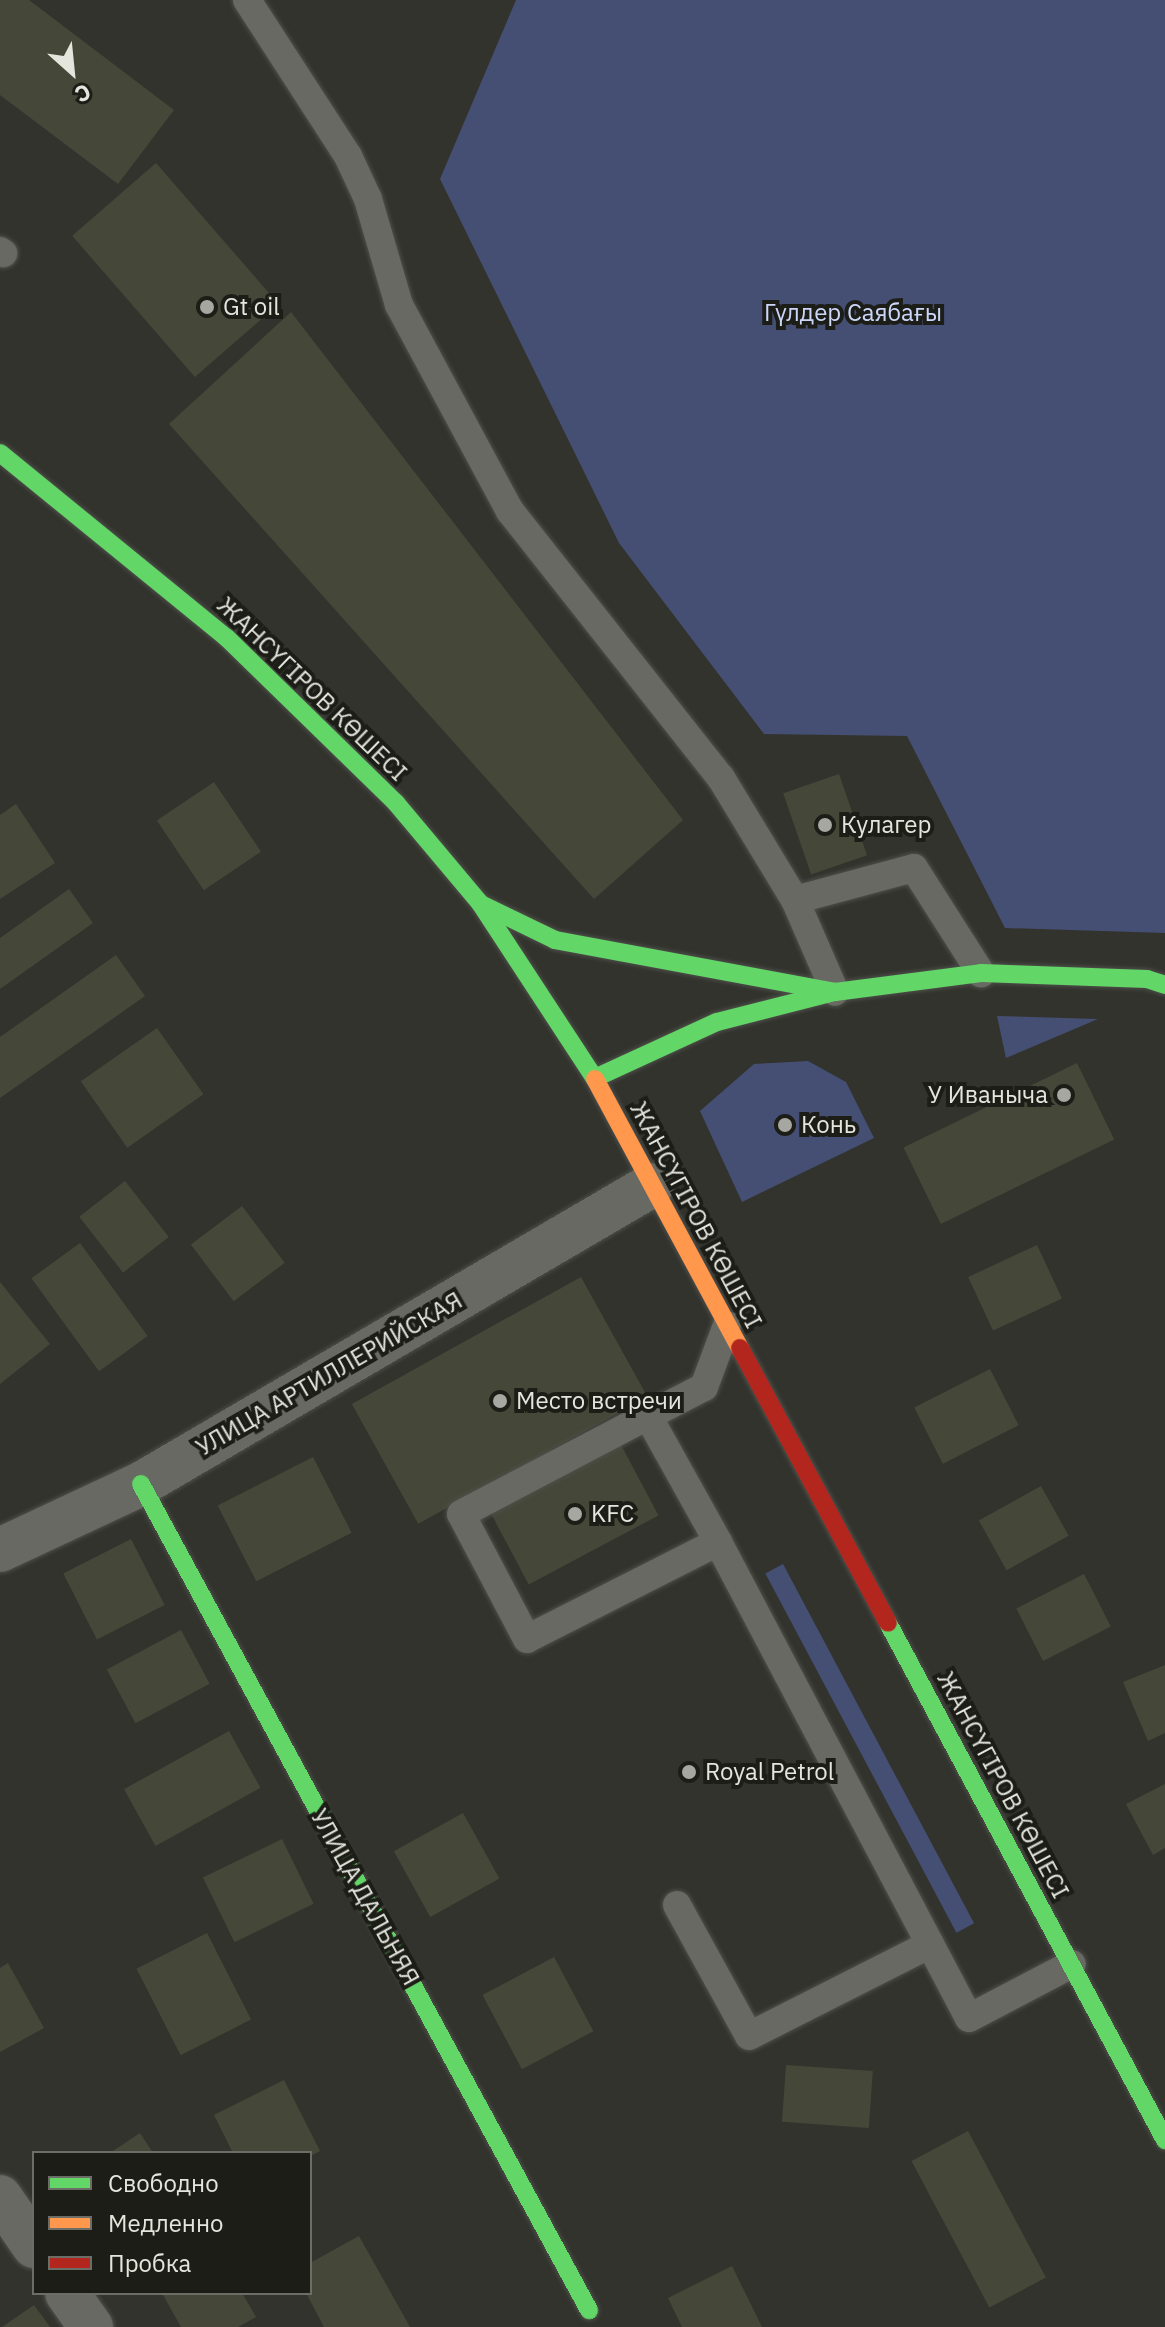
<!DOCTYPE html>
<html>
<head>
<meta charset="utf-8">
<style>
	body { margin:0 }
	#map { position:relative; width:1165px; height:2327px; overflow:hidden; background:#32332d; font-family:"IBM Plex Sans",sans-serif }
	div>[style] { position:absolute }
	.green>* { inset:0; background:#454f73; transform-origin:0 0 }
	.building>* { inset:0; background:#454839; transform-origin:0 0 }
	.roads { filter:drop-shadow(0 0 2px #4e4f4a) drop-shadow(0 0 2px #4e4f4a) }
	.lane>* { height:28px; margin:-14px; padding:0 14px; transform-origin:14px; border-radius:14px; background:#686963 }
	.street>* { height:44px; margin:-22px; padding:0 22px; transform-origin:22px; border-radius:22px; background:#686963 }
	.fast>* { height:18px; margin:-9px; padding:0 9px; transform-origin:9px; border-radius:9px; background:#63d668 }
	.slow>* { height:18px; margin:-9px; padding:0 9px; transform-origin:9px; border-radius:9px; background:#ff974d }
	.jam>* { height:18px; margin:-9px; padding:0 9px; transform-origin:9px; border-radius:9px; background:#b3261e }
	.dots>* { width:22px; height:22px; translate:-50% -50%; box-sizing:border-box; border:4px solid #1c1d17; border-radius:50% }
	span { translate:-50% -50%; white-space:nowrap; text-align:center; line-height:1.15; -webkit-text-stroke:8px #1c1d17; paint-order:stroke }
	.poi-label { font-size:24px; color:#e4e6de }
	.left { translate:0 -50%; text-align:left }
	.right { translate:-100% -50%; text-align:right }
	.park-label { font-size:24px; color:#ccd6f8 }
	.street-label { font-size:24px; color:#e4e6de }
	.legend { position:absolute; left:32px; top:2151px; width:280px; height:144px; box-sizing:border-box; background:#1c1d17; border:2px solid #6c6d67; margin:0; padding:10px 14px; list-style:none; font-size:24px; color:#e4e6de }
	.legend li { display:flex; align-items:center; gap:16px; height:40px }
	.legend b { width:40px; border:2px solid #6c6d67 }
	.north { position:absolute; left:32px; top:32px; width:80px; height:80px; -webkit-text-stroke:6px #1c1d17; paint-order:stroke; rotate:153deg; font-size:22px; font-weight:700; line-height:32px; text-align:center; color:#e4e6de }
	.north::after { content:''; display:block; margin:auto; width:28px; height:36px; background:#e4e6de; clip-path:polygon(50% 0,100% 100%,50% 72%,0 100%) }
</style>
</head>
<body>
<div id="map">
	<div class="green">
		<div style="clip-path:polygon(516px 0,1165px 0,1165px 933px,1005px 928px,907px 736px,764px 734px,619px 543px,440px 179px)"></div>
		<div style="clip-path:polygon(997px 1016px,1098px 1019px,1006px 1058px)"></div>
		<div style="clip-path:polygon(808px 1061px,846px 1082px,874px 1138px,742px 1202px,700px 1111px,754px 1064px)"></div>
		<div style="left:783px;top:1564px;width:407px;height:20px;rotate:62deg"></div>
	</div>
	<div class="building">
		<div style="clip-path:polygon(0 0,29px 0,174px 110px,118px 184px,0 95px)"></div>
		<div style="left:156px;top:163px;width:187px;height:111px;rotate:49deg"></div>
		<div style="clip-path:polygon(291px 312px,683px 820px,594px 899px,169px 424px)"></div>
		<div style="left:839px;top:774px;width:86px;height:59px;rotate:71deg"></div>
		<div style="left:214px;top:782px;width:84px;height:69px;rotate:56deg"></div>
		<div style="clip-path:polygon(16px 804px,55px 863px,0 899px,0 815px)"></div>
		<div style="clip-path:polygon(69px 889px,93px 923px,0 989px,0 938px)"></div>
		<div style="clip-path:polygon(116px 955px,145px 996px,0 1098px,0 1037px)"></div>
		<div style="left:157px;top:1028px;width:81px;height:93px;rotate:55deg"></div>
		<div style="left:1077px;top:1063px;width:85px;height:193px;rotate:64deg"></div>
		<div style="left:125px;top:1181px;width:71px;height:58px;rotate:52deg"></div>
		<div style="left:242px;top:1206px;width:71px;height:64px;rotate:53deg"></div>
		<div style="left:80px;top:1243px;width:115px;height:60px;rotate:54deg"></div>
		<div style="left:1037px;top:1245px;width:59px;height:76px;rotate:65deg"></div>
		<div style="left:581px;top:1277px;width:137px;height:262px;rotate:61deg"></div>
		<div style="clip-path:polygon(0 1282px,50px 1344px,0 1384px)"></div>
		<div style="left:990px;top:1369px;width:63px;height:85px;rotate:63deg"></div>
		<div style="left:620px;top:1443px;width:82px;height:147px;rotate:62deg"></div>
		<div style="left:313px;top:1457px;width:85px;height:107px;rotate:63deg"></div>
		<div style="left:1041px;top:1486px;width:57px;height:71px;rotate:61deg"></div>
		<div style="left:131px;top:1539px;width:74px;height:76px;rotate:63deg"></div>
		<div style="left:1084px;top:1574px;width:59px;height:76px;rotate:63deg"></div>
		<div style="left:181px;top:1630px;width:61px;height:84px;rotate:62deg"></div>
		<div style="clip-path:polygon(1165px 1665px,1165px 1733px,1148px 1741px,1123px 1682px)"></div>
		<div style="left:229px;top:1731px;width:65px;height:120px;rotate:61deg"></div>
		<div style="clip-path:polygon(1165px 1784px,1165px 1848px,1153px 1855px,1126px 1804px)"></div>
		<div style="left:463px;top:1813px;width:75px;height:79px;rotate:61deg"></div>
		<div style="left:282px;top:1839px;width:72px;height:88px;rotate:64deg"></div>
		<div style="left:207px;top:1933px;width:97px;height:79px;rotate:63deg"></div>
		<div style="left:554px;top:1957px;width:84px;height:81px;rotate:62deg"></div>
		<div style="clip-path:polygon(8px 1963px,44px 2028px,0 2052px,0 1968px)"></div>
		<div style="left:786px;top:2065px;width:87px;height:57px;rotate:4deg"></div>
		<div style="clip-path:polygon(284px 2080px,320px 2151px,310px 2156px,233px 2153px,214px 2115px)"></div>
		<div style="left:968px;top:2131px;width:166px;height:64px;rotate:62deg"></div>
		<div style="clip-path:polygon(140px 2133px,153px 2153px,110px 2153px)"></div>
		<div style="clip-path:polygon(359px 2236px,410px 2327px,324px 2327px,306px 2293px,310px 2293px,310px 2263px)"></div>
		<div style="clip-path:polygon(732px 2266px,762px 2327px,682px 2327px,668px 2298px)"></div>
		<div style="clip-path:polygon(162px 2293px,242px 2293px,256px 2317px,238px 2327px,181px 2327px)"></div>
		<div style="clip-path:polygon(34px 2305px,50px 2327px,2px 2327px)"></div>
	</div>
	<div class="roads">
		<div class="lane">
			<div style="left:247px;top:0;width:186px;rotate:57.1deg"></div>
			<div style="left:348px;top:156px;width:47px;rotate:65.1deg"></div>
			<div style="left:368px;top:199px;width:110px;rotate:73.7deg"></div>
			<div style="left:399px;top:305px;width:234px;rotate:61.7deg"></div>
			<div style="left:510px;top:511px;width:340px;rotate:51.7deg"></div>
			<div style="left:721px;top:778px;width:143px;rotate:58.8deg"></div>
			<div style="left:795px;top:900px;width:100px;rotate:66.5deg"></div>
			<div style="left:0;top:251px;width:4px;rotate:34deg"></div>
			<div style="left:795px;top:900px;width:123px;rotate:-15.1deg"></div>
			<div style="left:914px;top:868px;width:125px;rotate:57.5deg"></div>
			<div style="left:648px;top:1416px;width:144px;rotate:60.9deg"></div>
			<div style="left:718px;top:1542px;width:214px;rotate:153.1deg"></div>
			<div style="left:527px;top:1639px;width:141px;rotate:-117.8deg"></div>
			<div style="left:461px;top:1514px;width:211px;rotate:-27.7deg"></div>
			<div style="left:648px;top:1416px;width:63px;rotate:-27.4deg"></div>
			<div style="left:704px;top:1387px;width:66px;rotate:-69.6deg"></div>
			<div style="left:718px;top:1542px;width:538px;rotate:62.2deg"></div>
			<div style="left:969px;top:2018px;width:116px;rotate:-27.7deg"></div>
			<div style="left:677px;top:1905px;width:149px;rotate:61.2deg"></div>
			<div style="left:749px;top:2036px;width:203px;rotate:-26.9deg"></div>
		</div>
		<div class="street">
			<div style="left:0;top:1550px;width:156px;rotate:-25.1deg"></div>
			<div style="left:141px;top:1484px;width:592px;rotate:-30.33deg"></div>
			<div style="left:0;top:2197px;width:60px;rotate:55.2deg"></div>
			<div style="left:67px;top:2293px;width:42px;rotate:54.8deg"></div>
		</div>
		<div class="fast">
			<div style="left:0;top:453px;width:293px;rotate:39.2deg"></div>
			<div style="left:227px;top:638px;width:236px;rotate:44.3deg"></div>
			<div style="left:396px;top:803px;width:131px;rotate:50deg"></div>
			<div style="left:480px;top:903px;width:210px;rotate:56.8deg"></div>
			<div style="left:483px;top:905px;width:80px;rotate:25.9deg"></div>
			<div style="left:555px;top:940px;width:285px;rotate:10.5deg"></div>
			<div style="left:595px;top:1078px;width:134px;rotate:-24.7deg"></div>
			<div style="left:717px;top:1022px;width:122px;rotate:-14.3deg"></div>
			<div style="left:835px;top:992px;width:147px;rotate:-7.4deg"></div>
			<div style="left:981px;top:973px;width:166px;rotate:2.1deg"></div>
			<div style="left:1147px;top:979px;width:19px;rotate:18deg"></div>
			<div style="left:141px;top:1484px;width:940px;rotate:61.53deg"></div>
			<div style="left:888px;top:1623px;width:587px;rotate:61.82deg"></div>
		</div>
		<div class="slow">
			<div style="left:595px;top:1079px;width:306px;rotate:61.7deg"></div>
		</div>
		<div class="jam">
			<div style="left:740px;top:1348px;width:312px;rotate:61.7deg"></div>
		</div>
	</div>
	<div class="dots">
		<div style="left:207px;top:307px;background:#a6a7a0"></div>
		<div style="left:825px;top:825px;background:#a6a7a0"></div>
		<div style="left:1064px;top:1095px;background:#a6a7a0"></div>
		<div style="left:785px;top:1125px;background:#a6a7a0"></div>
		<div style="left:500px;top:1401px;background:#a6a7a0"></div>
		<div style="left:575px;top:1514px;background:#a6a7a0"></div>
		<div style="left:689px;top:1772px;background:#a6a7a0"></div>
	</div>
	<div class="poi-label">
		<span class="left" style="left:223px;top:307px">Gt oil</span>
		<span class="left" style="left:841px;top:825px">Кулагер</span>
		<span class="right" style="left:1048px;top:1095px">У Иваныча</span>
		<span class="left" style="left:801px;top:1125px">Конь</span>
		<span class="left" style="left:516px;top:1401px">Место встречи</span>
		<span class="left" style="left:591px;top:1514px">KFC</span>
		<span class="left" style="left:705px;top:1772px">Royal Petrol</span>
	</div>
	<div class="park-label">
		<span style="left:853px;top:313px">Гүлдер Саябағы</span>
	</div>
	<div class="street-label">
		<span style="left:312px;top:689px;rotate:44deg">ЖАНСҮГІРОВ КӨШЕСІ</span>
		<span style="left:696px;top:1215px;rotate:62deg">ЖАНСҮГІРОВ КӨШЕСІ</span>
		<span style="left:329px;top:1374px;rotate:-30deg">УЛИЦА АРТИЛЛЕРИЙСКАЯ</span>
		<span style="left:1003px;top:1785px;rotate:62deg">ЖАНСҮГІРОВ КӨШЕСІ</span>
		<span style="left:365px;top:1897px;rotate:61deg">УЛИЦА ДАЛЬНЯЯ</span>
	</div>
	<ul class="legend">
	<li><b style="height:10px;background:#63d668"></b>Свободно</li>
	<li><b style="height:10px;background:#ff974d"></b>Медленно</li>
	<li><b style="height:10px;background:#b3261e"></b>Пробка</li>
	</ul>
	<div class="north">С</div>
</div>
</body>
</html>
